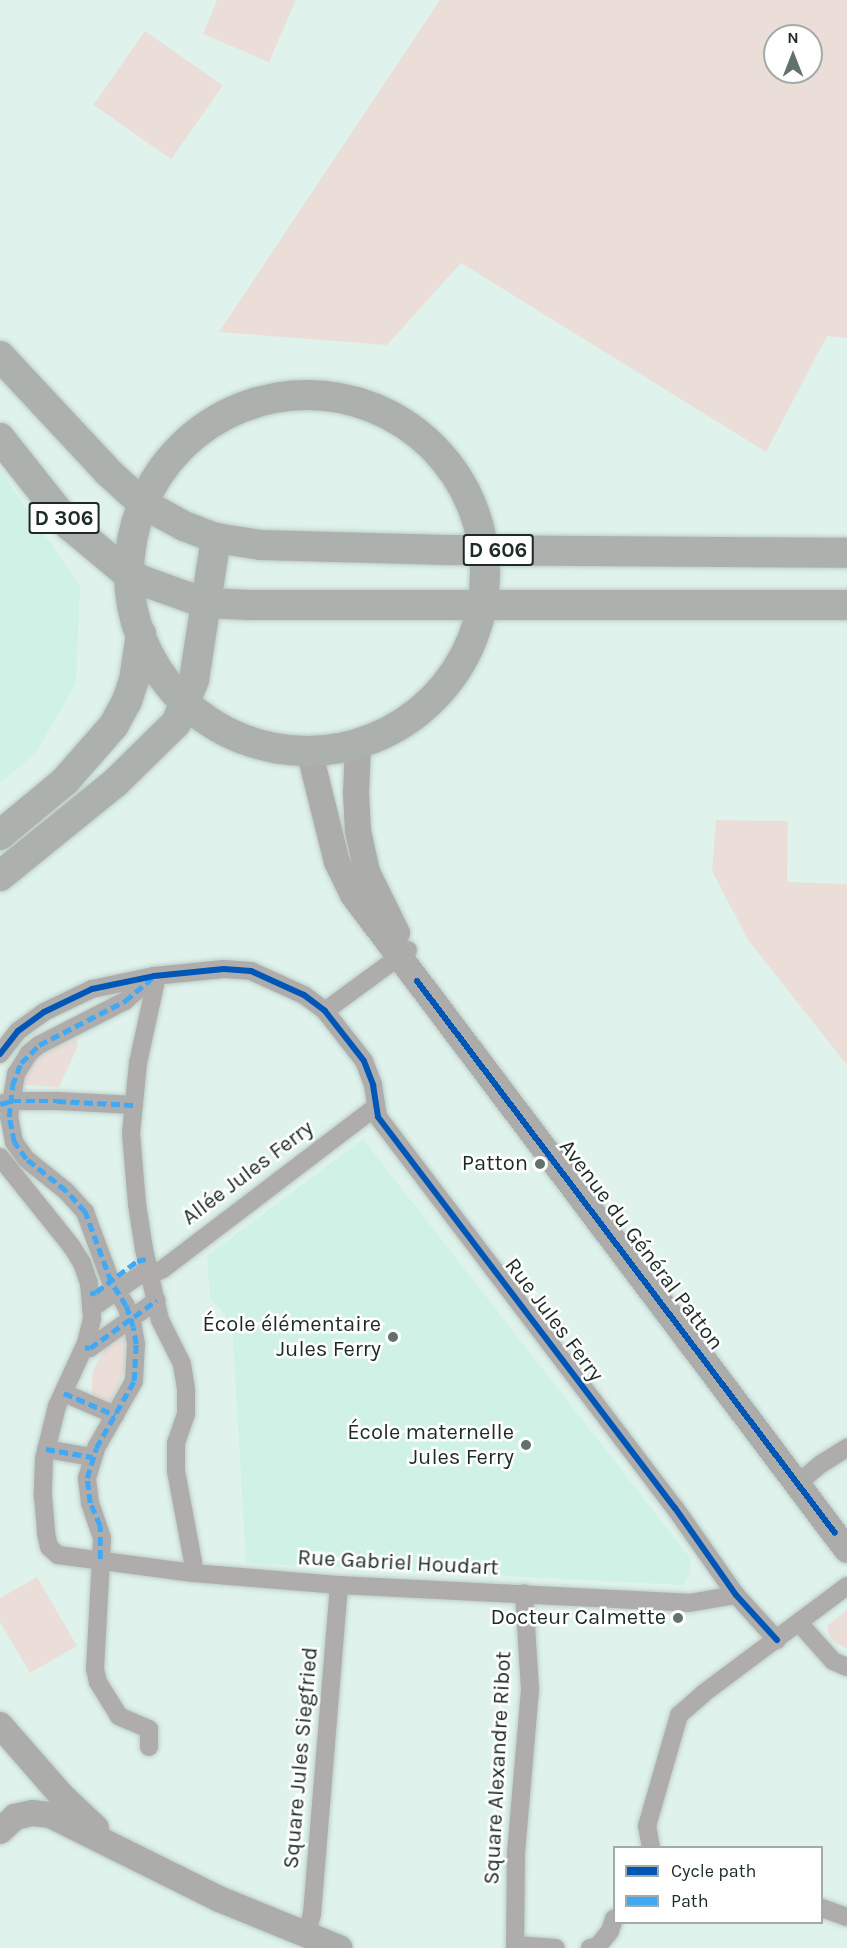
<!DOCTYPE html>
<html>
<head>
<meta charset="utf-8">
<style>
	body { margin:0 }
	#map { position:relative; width:847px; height:1948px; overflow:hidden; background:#dff3ec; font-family:Karla,sans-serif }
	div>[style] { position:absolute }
	.built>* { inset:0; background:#d0f2e6 }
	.green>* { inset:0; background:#ebded9; transform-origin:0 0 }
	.roads { filter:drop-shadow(0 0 2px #becdc8) drop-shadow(0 0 2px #becdc8) }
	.street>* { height:18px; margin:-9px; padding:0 9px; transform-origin:9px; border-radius:9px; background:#afadac }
	.secondary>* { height:26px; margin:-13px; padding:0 13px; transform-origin:13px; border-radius:13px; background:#acadab }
	.primary>* { height:30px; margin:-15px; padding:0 15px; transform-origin:15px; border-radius:15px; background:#adb1ad }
	.primary>.ring { margin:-15px; padding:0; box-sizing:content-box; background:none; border:30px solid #adb1ad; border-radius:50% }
	.quiet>* { height:4.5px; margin-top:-2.25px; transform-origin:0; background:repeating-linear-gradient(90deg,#3fa9f5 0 9px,transparent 0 13.5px) }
	.cycleway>* { height:6px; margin:-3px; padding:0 3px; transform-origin:3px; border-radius:3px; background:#0057b8 }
	.dots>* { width:16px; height:16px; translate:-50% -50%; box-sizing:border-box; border:3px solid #fefefe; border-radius:50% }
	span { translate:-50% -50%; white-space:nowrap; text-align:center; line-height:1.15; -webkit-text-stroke:5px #fefefe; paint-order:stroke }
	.shield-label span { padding:2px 4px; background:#fefefe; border:2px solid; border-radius:4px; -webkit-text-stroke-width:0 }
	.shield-label { font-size:21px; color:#1d2b26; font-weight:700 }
	.poi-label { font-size:22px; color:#1d2b26 }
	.right { translate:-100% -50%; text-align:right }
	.street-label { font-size:22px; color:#1d2b26 }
	.legend { position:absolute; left:613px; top:1846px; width:210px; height:78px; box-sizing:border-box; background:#fefefe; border:2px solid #a4aaa8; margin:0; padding:8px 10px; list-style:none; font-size:18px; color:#1d2b26 }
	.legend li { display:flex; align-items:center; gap:12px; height:30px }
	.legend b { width:30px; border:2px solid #a4aaa8 }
	.north { position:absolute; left:763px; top:24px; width:60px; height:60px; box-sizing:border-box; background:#fefefe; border:2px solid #a4aaa8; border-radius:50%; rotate:0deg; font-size:16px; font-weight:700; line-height:24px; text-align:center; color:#1d2b26 }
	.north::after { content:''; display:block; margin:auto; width:21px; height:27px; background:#61716b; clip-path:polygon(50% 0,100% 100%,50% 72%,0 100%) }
</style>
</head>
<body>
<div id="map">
	<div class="built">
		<div style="clip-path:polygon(0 470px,80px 586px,76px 683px,36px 753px,0 783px)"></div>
		<div style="clip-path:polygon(363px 1139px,691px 1559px,690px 1573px,683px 1585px,246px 1563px,232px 1323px,210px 1298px,207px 1256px)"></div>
	</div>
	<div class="green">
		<div style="clip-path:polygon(217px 0,296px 0,269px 62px,203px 34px)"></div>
		<div style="clip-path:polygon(evenodd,440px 0,847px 0,847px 338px,827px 336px,766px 452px,461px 263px,387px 345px,219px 332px,440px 0,775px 36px,811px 36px,811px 72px,775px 72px,775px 36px)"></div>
		<div style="left:145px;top:31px;width:95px;height:90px;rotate:35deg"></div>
		<div style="clip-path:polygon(716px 820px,788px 821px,787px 882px,847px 884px,847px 1065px,748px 940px,712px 871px)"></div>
		<div style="clip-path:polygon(76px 1039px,78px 1046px,59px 1087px,23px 1085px,27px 1067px,35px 1060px,50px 1050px)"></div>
		<div style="clip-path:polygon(125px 1333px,125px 1369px,112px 1404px,91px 1394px,93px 1371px,105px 1348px)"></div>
		<div style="clip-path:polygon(37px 1577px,77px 1646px,30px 1673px,0 1622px,0 1598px)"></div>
		<div style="clip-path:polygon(847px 1610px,847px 1649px,832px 1640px,828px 1632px,828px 1625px)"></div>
	</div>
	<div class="roads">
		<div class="street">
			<div style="left:154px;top:976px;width:9px;rotate:84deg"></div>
			<div style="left:155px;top:985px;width:80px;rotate:102.3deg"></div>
			<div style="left:138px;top:1063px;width:70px;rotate:95.7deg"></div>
			<div style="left:131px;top:1133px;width:71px;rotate:85.2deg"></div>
			<div style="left:137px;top:1204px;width:46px;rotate:81.2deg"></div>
			<div style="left:144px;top:1249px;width:73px;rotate:77.3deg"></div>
			<div style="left:160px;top:1320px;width:49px;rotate:63.4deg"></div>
			<div style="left:182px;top:1364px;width:26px;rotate:81deg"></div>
			<div style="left:186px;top:1390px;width:24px;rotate:90deg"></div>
			<div style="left:186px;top:1414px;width:31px;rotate:109deg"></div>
			<div style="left:176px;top:1443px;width:28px;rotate:90deg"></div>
			<div style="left:176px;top:1471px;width:93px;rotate:79.4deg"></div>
			<div style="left:193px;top:1562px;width:11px;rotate:90deg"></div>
			<div style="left:325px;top:1011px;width:103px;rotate:-36.3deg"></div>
			<div style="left:0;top:1054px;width:29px;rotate:-52deg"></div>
			<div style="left:18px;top:1031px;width:32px;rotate:-36deg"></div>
			<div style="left:44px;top:1012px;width:53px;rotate:-25.6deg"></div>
			<div style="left:92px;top:989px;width:63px;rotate:-11.8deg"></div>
			<div style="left:154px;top:976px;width:70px;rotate:-5.7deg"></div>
			<div style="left:224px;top:969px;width:27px;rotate:4deg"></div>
			<div style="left:251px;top:971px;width:58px;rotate:24.4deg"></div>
			<div style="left:304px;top:995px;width:26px;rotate:37deg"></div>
			<div style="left:325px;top:1011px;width:63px;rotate:52deg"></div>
			<div style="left:364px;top:1061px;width:26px;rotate:69deg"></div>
			<div style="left:373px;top:1085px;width:32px;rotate:81deg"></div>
			<div style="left:378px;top:1117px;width:491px;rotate:52.8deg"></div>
			<div style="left:675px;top:1508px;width:106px;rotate:55deg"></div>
			<div style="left:736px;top:1595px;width:61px;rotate:47.7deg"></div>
			<div style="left:1px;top:1104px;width:11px;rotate:-15deg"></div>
			<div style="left:12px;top:1101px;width:45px"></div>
			<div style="left:57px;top:1101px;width:77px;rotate:3deg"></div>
			<div style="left:0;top:1157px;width:115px;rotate:51.3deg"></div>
			<div style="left:72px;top:1247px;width:19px;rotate:58deg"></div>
			<div style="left:82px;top:1263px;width:21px;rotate:71deg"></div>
			<div style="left:89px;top:1283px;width:36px;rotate:85deg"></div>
			<div style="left:92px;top:1319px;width:25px;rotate:104deg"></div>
			<div style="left:86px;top:1343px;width:69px;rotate:114.7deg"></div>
			<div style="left:57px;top:1406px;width:55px;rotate:103.8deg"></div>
			<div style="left:44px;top:1459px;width:37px;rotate:92deg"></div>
			<div style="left:43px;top:1496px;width:37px;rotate:85deg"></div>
			<div style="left:46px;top:1533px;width:14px;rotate:78deg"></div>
			<div style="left:49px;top:1547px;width:12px;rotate:42deg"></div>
			<div style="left:58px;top:1555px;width:136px;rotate:7.6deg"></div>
			<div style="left:193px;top:1573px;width:146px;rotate:4.7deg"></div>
			<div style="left:339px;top:1585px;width:350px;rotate:2.9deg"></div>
			<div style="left:689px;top:1603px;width:48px;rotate:-9.7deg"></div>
			<div style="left:150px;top:1275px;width:14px;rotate:-25deg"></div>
			<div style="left:163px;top:1269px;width:265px;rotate:-37.3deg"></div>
			<div style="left:91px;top:1306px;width:7px;rotate:-16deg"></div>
			<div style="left:98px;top:1304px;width:61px;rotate:-35deg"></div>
			<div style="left:85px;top:1347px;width:5px;rotate:11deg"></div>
			<div style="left:90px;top:1348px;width:82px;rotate:-35.6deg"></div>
			<div style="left:64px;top:1393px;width:56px;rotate:23.3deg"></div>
			<div style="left:46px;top:1449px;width:47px;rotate:9.9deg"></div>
			<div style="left:797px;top:1484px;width:31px;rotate:-40deg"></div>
			<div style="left:821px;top:1464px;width:31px;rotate:-32deg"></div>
			<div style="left:800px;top:1624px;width:50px;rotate:48.3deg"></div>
			<div style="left:833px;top:1661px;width:15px;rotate:23deg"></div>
			<div style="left:149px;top:1747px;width:18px;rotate:-90deg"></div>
			<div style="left:149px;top:1729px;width:33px;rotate:-157deg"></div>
			<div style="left:119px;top:1716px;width:40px;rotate:-122deg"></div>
			<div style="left:98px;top:1682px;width:13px;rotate:-103deg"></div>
			<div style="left:95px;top:1669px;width:131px;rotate:-86.9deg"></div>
			<div style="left:102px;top:1538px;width:37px;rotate:-109deg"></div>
			<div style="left:90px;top:1503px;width:25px;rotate:-97deg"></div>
			<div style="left:87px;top:1478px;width:31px;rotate:-73deg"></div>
			<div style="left:96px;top:1448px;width:77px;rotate:-60.4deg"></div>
			<div style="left:134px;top:1381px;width:37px;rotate:-87deg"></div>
			<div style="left:136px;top:1344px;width:17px;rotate:-100deg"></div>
			<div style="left:133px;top:1327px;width:22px;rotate:-108deg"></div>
			<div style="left:126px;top:1306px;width:28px;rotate:-122deg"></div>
			<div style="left:111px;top:1282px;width:75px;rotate:-110.4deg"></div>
			<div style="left:85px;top:1212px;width:28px;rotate:-132deg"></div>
			<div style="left:66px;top:1191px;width:51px;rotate:-141.3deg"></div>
			<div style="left:26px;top:1159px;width:21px;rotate:-125deg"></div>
			<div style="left:14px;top:1142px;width:25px;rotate:-101deg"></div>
			<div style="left:9px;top:1117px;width:44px;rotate:-80.8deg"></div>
			<div style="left:16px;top:1074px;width:25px;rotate:-58deg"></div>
			<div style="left:29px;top:1053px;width:13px;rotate:-39deg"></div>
			<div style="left:39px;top:1045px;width:97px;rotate:-27.1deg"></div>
			<div style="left:125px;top:1001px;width:38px;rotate:-41deg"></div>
			<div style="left:651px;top:1848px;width:22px;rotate:-100deg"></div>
			<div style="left:647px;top:1826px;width:116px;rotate:-73.9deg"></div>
			<div style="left:679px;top:1715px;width:33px;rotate:-41deg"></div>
			<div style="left:704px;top:1693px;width:179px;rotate:-36.8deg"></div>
			<div style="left:822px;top:1908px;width:27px;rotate:20deg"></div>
			<div style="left:307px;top:1935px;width:22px;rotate:-77deg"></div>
			<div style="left:312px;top:1914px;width:330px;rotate:-85.3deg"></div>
			<div style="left:516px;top:1945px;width:40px;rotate:4.3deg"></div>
			<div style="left:515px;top:1948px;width:95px;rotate:-89.4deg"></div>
			<div style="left:516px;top:1853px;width:165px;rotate:-85.1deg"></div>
			<div style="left:530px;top:1689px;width:96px;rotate:-93.6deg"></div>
			<div style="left:590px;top:1948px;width:8px;rotate:-14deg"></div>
			<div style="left:598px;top:1946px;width:19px;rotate:-51deg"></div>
			<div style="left:610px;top:1931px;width:13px;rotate:-72deg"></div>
		</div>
		<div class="secondary">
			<div style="left:358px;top:744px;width:49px;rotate:92.3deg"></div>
			<div style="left:356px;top:793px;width:38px;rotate:87deg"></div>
			<div style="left:358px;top:831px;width:42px;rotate:77.6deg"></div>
			<div style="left:367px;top:872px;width:68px;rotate:63.8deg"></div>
			<div style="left:309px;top:750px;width:115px;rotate:76deg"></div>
			<div style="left:337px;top:862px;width:37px;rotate:64deg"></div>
			<div style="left:353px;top:895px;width:820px;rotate:52.98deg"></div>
			<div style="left:0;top:1725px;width:93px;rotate:48.9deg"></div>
			<div style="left:61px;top:1795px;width:48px;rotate:43.3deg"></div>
			<div style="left:0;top:1831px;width:21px;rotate:-43deg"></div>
			<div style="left:15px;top:1817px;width:17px;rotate:-13deg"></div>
			<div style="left:32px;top:1813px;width:18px;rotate:6deg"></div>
			<div style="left:50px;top:1815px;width:189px;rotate:26.4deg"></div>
			<div style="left:219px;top:1899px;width:130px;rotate:22.2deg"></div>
		</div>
		<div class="primary">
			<div style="left:0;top:356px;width:158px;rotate:47deg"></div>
			<div style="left:108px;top:472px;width:46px;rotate:42.4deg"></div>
			<div style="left:142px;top:503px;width:48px;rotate:28.7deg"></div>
			<div style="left:184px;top:526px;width:34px;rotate:21deg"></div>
			<div style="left:216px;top:538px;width:45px;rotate:9deg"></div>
			<div style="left:260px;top:545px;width:187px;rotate:1.5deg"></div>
			<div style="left:447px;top:550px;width:400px;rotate:0.4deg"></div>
			<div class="ring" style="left:129px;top:395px;width:326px;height:326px"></div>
			<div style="left:0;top:438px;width:111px;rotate:51.6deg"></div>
			<div style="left:69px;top:525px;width:70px;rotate:39.8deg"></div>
			<div style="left:123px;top:570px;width:23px;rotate:29deg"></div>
			<div style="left:143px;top:581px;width:66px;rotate:19.5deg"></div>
			<div style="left:205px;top:603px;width:45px;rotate:2.5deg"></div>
			<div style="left:250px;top:605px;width:597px"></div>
			<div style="left:0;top:835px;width:85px;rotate:-39.7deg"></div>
			<div style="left:65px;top:781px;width:74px;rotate:-48.8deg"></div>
			<div style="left:114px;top:725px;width:27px;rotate:-62deg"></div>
			<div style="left:127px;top:701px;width:22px;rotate:-72deg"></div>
			<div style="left:134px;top:680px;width:47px;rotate:-81.3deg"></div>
			<div style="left:0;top:876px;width:148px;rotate:-39deg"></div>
			<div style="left:115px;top:783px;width:86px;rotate:-44.5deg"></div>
			<div style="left:176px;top:723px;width:47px;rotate:-67.3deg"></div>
			<div style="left:194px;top:680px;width:144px;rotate:-81.2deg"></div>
		</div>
	</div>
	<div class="quiet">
		<div style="left:0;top:1104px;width:12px;rotate:-14deg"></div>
		<div style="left:12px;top:1101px;width:45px"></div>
		<div style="left:57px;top:1101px;width:77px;rotate:3deg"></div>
		<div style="left:90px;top:1294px;width:6px;rotate:-18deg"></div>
		<div style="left:96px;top:1292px;width:51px;rotate:-37.1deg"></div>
		<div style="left:137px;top:1261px;width:9px;rotate:-13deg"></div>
		<div style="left:85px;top:1347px;width:5px;rotate:11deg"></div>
		<div style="left:90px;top:1348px;width:82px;rotate:-35.6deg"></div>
		<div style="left:64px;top:1393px;width:56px;rotate:23.3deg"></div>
		<div style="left:46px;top:1449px;width:47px;rotate:9.9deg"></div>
		<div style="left:100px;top:1559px;width:33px;rotate:-90deg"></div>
		<div style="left:100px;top:1526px;width:25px;rotate:-113deg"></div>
		<div style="left:90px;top:1503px;width:25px;rotate:-97deg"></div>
		<div style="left:87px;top:1478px;width:31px;rotate:-73deg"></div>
		<div style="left:96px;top:1448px;width:77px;rotate:-60.4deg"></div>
		<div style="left:134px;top:1381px;width:37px;rotate:-87deg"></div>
		<div style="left:136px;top:1344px;width:17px;rotate:-100deg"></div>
		<div style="left:133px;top:1327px;width:22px;rotate:-108deg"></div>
		<div style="left:126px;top:1306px;width:28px;rotate:-122deg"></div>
		<div style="left:111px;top:1282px;width:75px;rotate:-110.4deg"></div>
		<div style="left:85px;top:1212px;width:28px;rotate:-132deg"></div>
		<div style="left:66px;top:1191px;width:51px;rotate:-141.3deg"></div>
		<div style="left:26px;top:1159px;width:21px;rotate:-125deg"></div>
		<div style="left:14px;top:1142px;width:25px;rotate:-101deg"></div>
		<div style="left:9px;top:1117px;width:31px;rotate:-84deg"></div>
		<div style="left:12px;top:1086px;width:25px;rotate:-69deg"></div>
		<div style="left:21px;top:1063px;width:25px;rotate:-45deg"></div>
		<div style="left:39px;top:1045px;width:97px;rotate:-27.1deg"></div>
		<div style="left:125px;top:1001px;width:35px;rotate:-40deg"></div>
	</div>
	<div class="cycleway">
		<div style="left:417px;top:981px;width:692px;rotate:52.87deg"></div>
		<div style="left:0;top:1054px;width:29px;rotate:-52deg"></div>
		<div style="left:18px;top:1031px;width:32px;rotate:-36deg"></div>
		<div style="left:44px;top:1012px;width:53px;rotate:-25.6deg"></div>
		<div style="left:92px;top:989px;width:63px;rotate:-11.8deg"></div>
		<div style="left:154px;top:976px;width:70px;rotate:-5.7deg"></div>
		<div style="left:224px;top:969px;width:27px;rotate:4deg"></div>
		<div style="left:251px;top:971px;width:58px;rotate:24.4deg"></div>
		<div style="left:304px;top:995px;width:26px;rotate:37deg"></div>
		<div style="left:325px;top:1011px;width:63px;rotate:52deg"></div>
		<div style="left:364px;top:1061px;width:26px;rotate:69deg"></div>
		<div style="left:373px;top:1085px;width:32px;rotate:81deg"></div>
		<div style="left:378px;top:1117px;width:491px;rotate:52.8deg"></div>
		<div style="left:675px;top:1508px;width:106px;rotate:55deg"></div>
		<div style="left:736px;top:1595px;width:61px;rotate:47.7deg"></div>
	</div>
	<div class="dots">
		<div style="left:540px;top:1164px;background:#61716b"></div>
		<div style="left:393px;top:1337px;background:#61716b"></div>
		<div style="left:526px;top:1445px;background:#61716b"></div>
		<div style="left:678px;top:1618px;background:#61716b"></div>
	</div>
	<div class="shield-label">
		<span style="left:64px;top:518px">D 306</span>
		<span style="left:498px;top:550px">D 606</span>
	</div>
	<div class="poi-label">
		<span class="right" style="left:528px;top:1164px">Patton</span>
		<span class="right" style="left:381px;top:1337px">École élémentaire<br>Jules Ferry</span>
		<span class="right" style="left:514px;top:1445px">École maternelle<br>Jules Ferry</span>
		<span class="right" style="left:666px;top:1618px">Docteur Calmette</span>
	</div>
	<div class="street-label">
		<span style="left:248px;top:1173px;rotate:-37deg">Allée Jules Ferry</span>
		<span style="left:641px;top:1245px;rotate:53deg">Avenue du Général Patton</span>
		<span style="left:554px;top:1320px;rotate:53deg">Rue Jules Ferry</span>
		<span style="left:398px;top:1563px;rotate:3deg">Rue Gabriel Houdart</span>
		<span style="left:301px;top:1758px;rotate:-85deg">Square Jules Siegfried</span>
		<span style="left:498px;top:1768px;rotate:-87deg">Square Alexandre Ribot</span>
	</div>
	<ul class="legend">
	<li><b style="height:8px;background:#0057b8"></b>Cycle path</li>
	<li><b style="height:8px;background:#3fa9f5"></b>Path</li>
	</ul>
	<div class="north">N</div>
</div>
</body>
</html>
